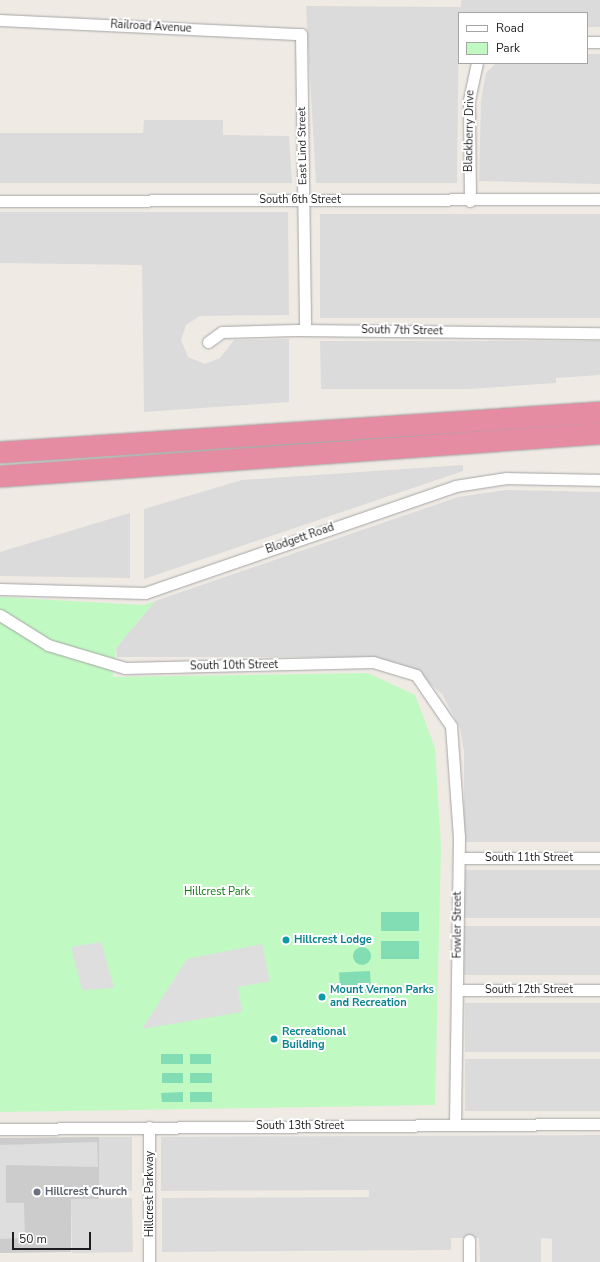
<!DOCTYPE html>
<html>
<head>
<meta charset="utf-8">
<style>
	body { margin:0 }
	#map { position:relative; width:600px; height:1262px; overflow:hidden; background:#efeae4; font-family:"Nunito Sans",sans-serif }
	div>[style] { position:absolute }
	.residential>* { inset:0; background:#dcdbdb; transform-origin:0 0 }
	.religious>* { inset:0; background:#ccc }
	.park>* { inset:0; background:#c1f9c2 }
	.pitch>* { inset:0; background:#82ddb4; transform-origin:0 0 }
	.round { border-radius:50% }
	.parking>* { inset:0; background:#dedede }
	.roads { filter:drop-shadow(0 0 1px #a5a5a5) drop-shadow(0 0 1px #a5a5a5) }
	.street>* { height:11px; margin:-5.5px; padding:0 5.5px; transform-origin:5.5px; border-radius:5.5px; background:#fff }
	.highway>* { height:21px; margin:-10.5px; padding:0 10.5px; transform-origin:10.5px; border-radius:10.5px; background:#e58ca2 }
	.dots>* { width:11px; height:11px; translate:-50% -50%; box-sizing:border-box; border:2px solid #fff; border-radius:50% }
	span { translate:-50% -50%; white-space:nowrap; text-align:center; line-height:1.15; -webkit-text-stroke:4px #fff; paint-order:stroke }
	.street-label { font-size:11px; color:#1e1e1e }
	.park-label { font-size:11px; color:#0d7b0f }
	.culture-label { font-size:11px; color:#0d838f; font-weight:700 }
	.left { translate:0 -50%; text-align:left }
	.worship-label { font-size:11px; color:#5b616d; font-weight:700 }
	.legend { position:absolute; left:458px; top:12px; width:130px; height:52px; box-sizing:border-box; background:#fff; border:1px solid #a5a5a5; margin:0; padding:5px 7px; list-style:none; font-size:12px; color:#1e1e1e }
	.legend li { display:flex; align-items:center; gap:8px; height:20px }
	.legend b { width:20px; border:1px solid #a5a5a5 }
	.scale { position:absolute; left:12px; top:1232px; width:79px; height:18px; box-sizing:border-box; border:2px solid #1e1e1e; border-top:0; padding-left:5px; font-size:12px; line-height:14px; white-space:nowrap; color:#1e1e1e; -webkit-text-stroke:3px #fff; paint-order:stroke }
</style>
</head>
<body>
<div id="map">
	<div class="residential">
		<div style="clip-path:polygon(461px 0,600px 0,600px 27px,587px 27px,587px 13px,459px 13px,457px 183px,316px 183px,306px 6px,461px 7px)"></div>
		<div style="clip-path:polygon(587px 54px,600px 54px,600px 184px,479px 181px,481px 100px,486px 73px,496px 63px,587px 63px)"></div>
		<div style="clip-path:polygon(144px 120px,223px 120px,223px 135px,289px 136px,292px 183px,0 183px,0 133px,143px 133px)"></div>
		<div style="clip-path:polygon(0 212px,288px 212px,289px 315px,200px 316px,186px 325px,181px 340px,188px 357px,205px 364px,220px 358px,234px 340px,289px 339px,289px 402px,144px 412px,142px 265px,0 263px)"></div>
		<div style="left:320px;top:214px;width:280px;height:104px"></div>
		<div style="clip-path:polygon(320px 341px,600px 341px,600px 375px,556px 378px,556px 383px,469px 389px,321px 389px)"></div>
		<div style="clip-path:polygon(463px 465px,463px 471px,144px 579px,144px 509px,242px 480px)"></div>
		<div style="clip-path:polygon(506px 490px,600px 492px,600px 842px,464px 842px,464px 752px,460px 728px,442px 694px,413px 669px,376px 657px,117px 657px,116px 648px,155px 601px,458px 497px)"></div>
		<div style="clip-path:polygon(130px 513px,130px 578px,0 576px,0 552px)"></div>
		<div style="left:600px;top:870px;width:48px;height:136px;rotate:90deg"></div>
		<div style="left:600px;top:926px;width:49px;height:136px;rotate:90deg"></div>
		<div style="left:600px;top:1003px;width:49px;height:135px;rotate:90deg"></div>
		<div style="left:600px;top:1059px;width:52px;height:135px;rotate:90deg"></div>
		<div style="clip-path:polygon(600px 1135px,600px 1262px,552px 1262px,552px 1239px,541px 1238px,541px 1262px,480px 1262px,479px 1238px,451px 1238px,451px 1250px,162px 1252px,162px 1198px,369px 1197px,369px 1190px,161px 1191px,161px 1137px)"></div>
		<div style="left:99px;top:1137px;width:33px;height:54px"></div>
		<div style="left:132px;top:1198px;width:54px;height:61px;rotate:89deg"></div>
	</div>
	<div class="religious">
		<div style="clip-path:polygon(99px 1137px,99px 1199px,71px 1199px,71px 1252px,0 1253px,0 1138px)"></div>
	</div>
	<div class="park">
		<div style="clip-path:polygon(0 597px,144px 605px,155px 601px,116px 648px,113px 677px,368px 673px,415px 695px,435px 748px,441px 847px,435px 1105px,0 1112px)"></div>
	</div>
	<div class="pitch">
		<div style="left:381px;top:912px;width:38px;height:19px"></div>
		<div style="left:419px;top:941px;width:18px;height:38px;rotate:90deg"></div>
		<div class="round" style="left:353px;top:947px;width:18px;height:18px"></div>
		<div style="left:370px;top:971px;width:20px;height:31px;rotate:87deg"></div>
		<div style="left:161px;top:1054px;width:22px;height:10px"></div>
		<div style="left:190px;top:1054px;width:21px;height:10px"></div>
		<div style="left:162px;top:1073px;width:21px;height:10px"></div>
		<div style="left:190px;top:1073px;width:22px;height:10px"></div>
		<div style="clip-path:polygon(183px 1092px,183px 1102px,162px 1102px,161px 1093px)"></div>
		<div style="left:190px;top:1092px;width:22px;height:10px"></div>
	</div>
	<div class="parking">
		<div style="clip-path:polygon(101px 942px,114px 988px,82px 990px,71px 947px)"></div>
		<div style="clip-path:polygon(262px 944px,270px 981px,238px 987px,242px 1012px,142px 1029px,187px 959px)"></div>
		<div style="clip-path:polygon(97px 1142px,98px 1167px,6px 1165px,6px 1203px,24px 1203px,25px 1238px,0 1239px,0 1145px)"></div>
	</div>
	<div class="roads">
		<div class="street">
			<div style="left:0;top:20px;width:301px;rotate:2.7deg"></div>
			<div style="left:301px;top:34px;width:296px;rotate:89.2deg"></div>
			<div style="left:587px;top:42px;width:13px"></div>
			<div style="left:0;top:201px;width:600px;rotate:-0.19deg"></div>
			<div style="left:470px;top:201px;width:101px;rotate:-90.6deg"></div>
			<div style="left:469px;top:100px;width:38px;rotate:-78deg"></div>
			<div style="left:208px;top:342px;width:17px;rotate:-36deg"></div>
			<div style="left:222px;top:332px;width:74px;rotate:-1.5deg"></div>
			<div style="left:296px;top:330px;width:304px;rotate:0.6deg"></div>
			<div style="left:0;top:589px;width:145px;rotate:1.6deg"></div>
			<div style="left:145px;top:593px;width:328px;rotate:-19deg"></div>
			<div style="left:455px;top:486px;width:52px;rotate:-8.9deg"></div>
			<div style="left:506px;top:478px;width:94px;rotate:1.2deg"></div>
			<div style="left:0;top:615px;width:57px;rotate:32deg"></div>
			<div style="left:48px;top:645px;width:80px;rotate:16.6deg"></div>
			<div style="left:125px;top:668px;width:248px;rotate:-1.4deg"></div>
			<div style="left:373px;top:662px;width:45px;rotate:16.8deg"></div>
			<div style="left:416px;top:675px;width:62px;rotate:55.5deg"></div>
			<div style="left:451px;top:726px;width:111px;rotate:85.9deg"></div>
			<div style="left:459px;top:837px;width:288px;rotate:90.8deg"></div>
			<div style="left:459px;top:858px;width:141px"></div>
			<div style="left:458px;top:990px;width:142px"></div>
			<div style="left:149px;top:1127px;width:135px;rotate:90deg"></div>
			<div style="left:0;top:1129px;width:600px;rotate:-0.48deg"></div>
			<div style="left:469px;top:1262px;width:22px;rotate:-90deg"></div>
		</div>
		<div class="highway">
			<div style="left:0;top:452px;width:601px;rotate:-3.81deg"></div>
			<div style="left:0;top:476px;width:602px;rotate:-4.1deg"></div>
		</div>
	</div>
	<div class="dots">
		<div style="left:286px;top:940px;background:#0f9aa8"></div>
		<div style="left:322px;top:997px;background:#0f9aa8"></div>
		<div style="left:274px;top:1039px;background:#0f9aa8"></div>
		<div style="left:37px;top:1192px;background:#6b7280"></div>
	</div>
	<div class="street-label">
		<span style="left:151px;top:27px;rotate:3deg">Railroad Avenue</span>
		<span style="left:470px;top:131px;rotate:-89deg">Blackberry Drive</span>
		<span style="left:303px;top:146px;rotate:-91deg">East Lind Street</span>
		<span style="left:300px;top:200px">South 6th Street</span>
		<span style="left:402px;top:331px;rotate:1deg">South 7th Street</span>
		<span style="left:300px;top:539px;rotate:-19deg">Blodgett Road</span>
		<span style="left:234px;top:666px;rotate:-1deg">South 10th Street</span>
		<span style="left:529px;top:858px">South 11th Street</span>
		<span style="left:458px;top:925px;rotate:-90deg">Fowler Street</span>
		<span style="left:529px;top:990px">South 12th Street</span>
		<span style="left:300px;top:1126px">South 13th Street</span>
		<span style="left:150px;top:1194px;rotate:-90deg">Hillcrest Parkway</span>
	</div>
	<div class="park-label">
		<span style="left:217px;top:892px">Hillcrest Park</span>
	</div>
	<div class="culture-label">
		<span class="left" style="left:294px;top:940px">Hillcrest Lodge</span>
		<span class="left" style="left:330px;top:997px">Mount Vernon Parks<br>and Recreation</span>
		<span class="left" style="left:282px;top:1039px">Recreational<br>Building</span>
	</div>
	<div class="worship-label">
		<span class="left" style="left:45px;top:1192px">Hillcrest Church</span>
	</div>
	<ul class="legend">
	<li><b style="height:5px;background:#fff"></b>Road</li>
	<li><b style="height:11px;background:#c1f9c2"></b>Park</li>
	</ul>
	<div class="scale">50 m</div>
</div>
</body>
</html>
